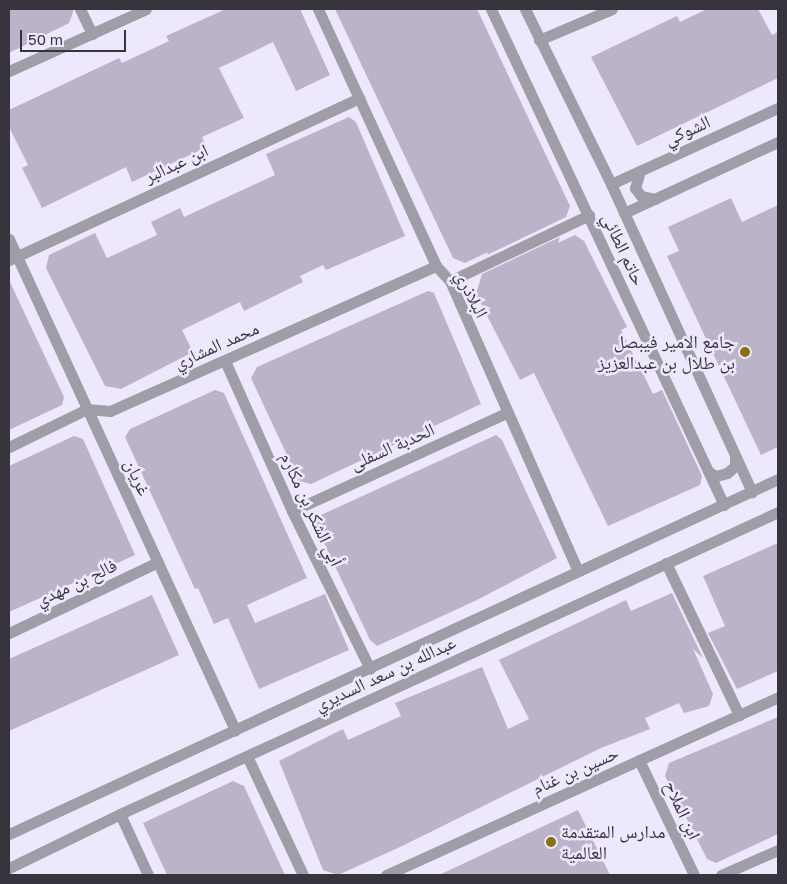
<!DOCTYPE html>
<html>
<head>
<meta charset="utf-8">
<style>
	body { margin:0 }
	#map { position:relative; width:787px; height:884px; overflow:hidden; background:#eee8fc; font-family:"Golos Text","Noto Naskh Arabic",sans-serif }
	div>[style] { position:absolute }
	.building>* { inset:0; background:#bab3ca }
	.street>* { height:11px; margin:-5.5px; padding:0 5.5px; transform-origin:5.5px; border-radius:5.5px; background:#a09da8 }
	.dots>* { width:14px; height:14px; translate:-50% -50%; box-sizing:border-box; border:2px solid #eee8fc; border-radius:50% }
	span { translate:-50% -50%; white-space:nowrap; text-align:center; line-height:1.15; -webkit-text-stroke:5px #eee8fc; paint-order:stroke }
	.street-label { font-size:18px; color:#37343e }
	.poi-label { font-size:18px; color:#37343e }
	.right { translate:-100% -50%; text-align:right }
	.left { translate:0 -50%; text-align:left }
	.frame { position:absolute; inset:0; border:10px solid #37343e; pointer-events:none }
	.scale { position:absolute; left:20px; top:30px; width:106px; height:22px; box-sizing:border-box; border:2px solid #37343e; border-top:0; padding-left:6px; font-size:15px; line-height:18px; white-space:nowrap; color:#37343e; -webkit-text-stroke:4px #eee8fc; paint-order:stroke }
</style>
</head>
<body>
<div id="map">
	<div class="building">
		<div style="clip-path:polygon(9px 9px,73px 9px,73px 12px,69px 23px,9px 53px)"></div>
		<div style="clip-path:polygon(226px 9px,300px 9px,330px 75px,296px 91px,273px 42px,219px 68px,244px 118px,202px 137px,207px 147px,132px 182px,126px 167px,42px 208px,22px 168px,28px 165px,9px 127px,9px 110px,119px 58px,122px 63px,169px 41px,166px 36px)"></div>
		<div style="clip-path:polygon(335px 9px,477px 9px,570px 206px,566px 217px,487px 255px,488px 252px,465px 263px,453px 258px)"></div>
		<div style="clip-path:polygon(707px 9px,758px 9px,772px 35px,778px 32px,778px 78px,637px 146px,591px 57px,677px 16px,680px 22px)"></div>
		<div style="clip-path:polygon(349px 117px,356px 122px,405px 236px,326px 270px,323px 265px,300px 276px,303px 282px,244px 311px,240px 302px,182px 330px,193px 352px,121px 389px,105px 386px,46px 268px,49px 255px,95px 233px,107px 258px,157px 235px,151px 222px,180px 208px,184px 217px,275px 175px,266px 154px)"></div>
		<div style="clip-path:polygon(731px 198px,742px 222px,778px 205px,778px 447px,761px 455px,667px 256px,679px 251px,668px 227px)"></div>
		<div style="clip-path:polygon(575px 235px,584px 241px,627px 327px,621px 330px,653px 394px,662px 390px,702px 476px,700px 485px,608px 526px,534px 373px,520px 380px,476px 294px,482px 274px,560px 237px,558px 243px)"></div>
		<div style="clip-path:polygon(9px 280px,64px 397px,62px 405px,9px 430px)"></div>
		<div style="clip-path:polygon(428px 291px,434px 293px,481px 404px,311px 484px,299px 481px,251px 378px,257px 367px)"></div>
		<div style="clip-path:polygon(215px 390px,224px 393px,307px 578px,247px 605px,255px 623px,325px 594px,349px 650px,259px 689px,228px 618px,214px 624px,198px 588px,195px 589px,125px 437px,130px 429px)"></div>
		<div style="clip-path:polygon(496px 435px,502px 440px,557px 558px,477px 600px,377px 646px,370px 640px,316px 526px,321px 515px)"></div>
		<div style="clip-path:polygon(74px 436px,83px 439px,135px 555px,9px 612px,9px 466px)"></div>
		<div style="clip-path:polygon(778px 543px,778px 671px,737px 689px,708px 633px,725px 626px,703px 576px)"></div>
		<div style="clip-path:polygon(672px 593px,703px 658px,693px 649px,713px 694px,709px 706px,684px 713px,679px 703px,645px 718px,650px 729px,601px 748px,398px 848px,338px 875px,323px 870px,279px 761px,343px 729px,348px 740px,401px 716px,395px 703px,482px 667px,508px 729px,529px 719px,499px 660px,626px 600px,631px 611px)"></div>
		<div style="clip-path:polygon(152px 595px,179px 655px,9px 731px,9px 659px)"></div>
		<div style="clip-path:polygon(778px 717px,778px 834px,716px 863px,707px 859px,665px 776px,669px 763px)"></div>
		<div style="clip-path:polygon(233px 781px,244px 786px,285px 875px,167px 875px,143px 823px)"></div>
		<div style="clip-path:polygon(578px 810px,610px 875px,439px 875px)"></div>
	</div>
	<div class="street">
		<div style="left:80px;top:9px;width:28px;rotate:64deg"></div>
		<div style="left:318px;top:9px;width:283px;rotate:65.3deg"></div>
		<div style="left:436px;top:266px;width:21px;rotate:47deg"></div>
		<div style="left:450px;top:281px;width:317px;rotate:66.2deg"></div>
		<div style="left:491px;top:9px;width:548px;rotate:64.84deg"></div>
		<div style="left:525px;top:9px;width:195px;rotate:63.8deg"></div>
		<div style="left:611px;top:184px;width:339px;rotate:65.4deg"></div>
		<div style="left:539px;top:40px;width:79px;rotate:-23deg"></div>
		<div style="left:9px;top:71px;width:150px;rotate:-24.3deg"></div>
		<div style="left:640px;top:171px;width:18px;rotate:106deg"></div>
		<div style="left:635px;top:188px;width:10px;rotate:53deg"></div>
		<div style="left:641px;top:196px;width:14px;rotate:12deg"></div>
		<div style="left:611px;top:184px;width:183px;rotate:-24.5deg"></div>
		<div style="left:624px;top:213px;width:170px;rotate:-24.8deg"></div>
		<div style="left:9px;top:239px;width:541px;rotate:65.28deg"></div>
		<div style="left:9px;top:260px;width:386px;rotate:-24.8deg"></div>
		<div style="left:450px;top:281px;width:154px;rotate:-25.4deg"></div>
		<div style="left:225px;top:361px;width:164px;rotate:65.9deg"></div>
		<div style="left:292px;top:511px;width:176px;rotate:63.7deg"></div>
		<div style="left:9px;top:447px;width:87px;rotate:-26deg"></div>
		<div style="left:87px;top:409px;width:23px;rotate:5deg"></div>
		<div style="left:110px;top:411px;width:357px;rotate:-24deg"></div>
		<div style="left:709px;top:472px;width:8px;rotate:30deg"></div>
		<div style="left:716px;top:476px;width:11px;rotate:-15deg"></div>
		<div style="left:727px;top:473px;width:11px;rotate:-41deg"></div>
		<div style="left:735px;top:466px;width:10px;rotate:-90deg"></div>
		<div style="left:292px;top:511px;width:235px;rotate:-24.6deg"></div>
		<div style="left:666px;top:563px;width:169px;rotate:64.3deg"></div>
		<div style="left:9px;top:633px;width:165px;rotate:-25.5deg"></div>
		<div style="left:247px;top:756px;width:132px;rotate:64.8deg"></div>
		<div style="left:639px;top:760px;width:127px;rotate:64.4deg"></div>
		<div style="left:120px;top:814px;width:67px;rotate:65.3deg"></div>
		<div style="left:9px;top:834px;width:847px;rotate:-24.78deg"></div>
		<div style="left:9px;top:868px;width:123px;rotate:-25.9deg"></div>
		<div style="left:120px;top:814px;width:724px;rotate:-24.65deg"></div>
		<div style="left:386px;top:875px;width:431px;rotate:-24.4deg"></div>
		<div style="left:721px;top:875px;width:62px;rotate:-23.7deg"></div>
	</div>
	<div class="dots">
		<div style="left:745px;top:352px;background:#8c6f12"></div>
		<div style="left:551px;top:842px;background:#8c6f12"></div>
	</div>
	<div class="street-label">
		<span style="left:687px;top:130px;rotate:-24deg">الشوكي</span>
		<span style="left:176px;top:163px;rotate:-25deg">ابن عبدالبر</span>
		<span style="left:624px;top:249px;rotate:65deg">حاتم الطائي</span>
		<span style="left:472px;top:294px;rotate:63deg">البلاذري</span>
		<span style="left:216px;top:345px;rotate:-24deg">محمد المشاري</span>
		<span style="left:392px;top:446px;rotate:-24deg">الحدبة السفلى</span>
		<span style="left:138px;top:477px;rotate:65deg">غريان</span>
		<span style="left:312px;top:509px;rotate:65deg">أبي الشكر بن مكارم</span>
		<span style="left:76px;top:582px;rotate:-25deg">فالح بن مهدي</span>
		<span style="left:385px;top:673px;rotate:-25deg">عبدالله بن سعد السديري</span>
		<span style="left:575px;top:770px;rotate:-24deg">حسين بن غنام</span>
		<span style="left:683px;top:810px;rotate:65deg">ابن الملاح</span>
	</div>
	<div class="poi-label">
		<span class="right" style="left:735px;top:352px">جامع الامير فيبصل<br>بن طلال بن عبدالعزيز</span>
		<span class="left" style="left:561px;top:842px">مدارس المتقدمة<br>العالمية</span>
	</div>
	<div class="frame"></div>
	<div class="scale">50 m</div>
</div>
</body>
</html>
